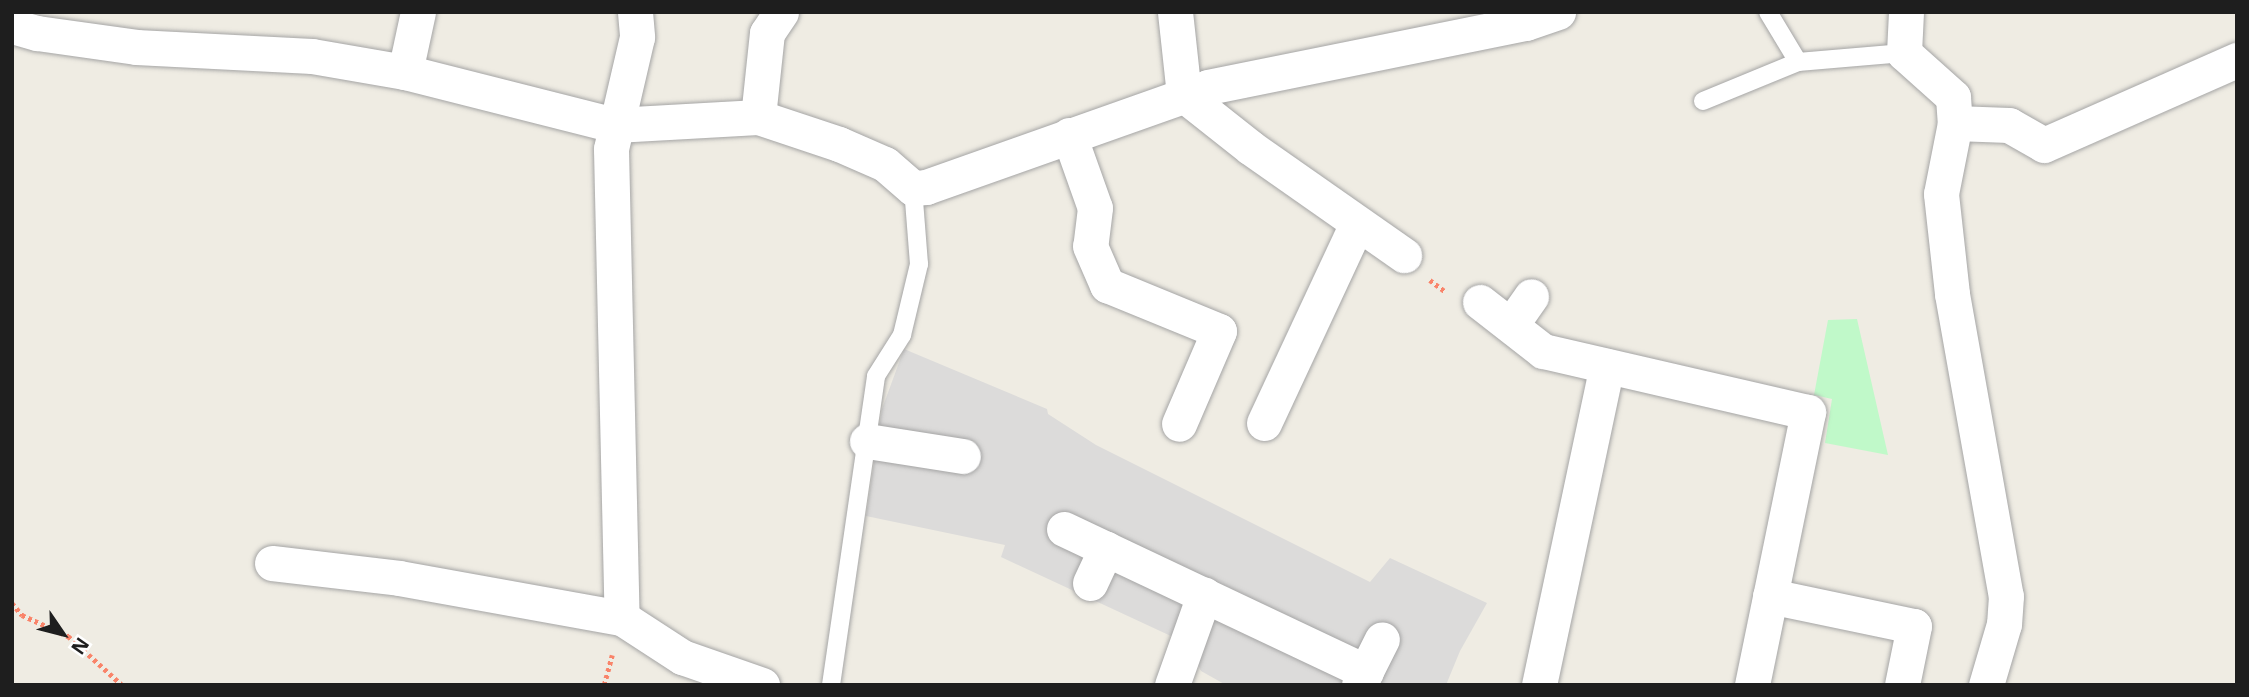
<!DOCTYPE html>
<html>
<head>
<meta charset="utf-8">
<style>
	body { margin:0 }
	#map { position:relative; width:2249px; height:697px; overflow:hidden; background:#efece3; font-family:"Noto Sans",sans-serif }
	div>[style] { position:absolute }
	.residential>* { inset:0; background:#dcdbda }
	.park>* { inset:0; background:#c0f9c9 }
	.path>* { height:4.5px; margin-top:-2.25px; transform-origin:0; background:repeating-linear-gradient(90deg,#f9846a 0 3.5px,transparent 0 7px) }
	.roads { filter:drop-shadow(0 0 2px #a5a5a5) drop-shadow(0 0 2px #a5a5a5) }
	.service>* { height:18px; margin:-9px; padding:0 9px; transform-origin:9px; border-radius:9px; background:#fff }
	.minor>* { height:35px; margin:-17.5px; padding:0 17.5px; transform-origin:17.5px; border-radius:17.5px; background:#fff }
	span { translate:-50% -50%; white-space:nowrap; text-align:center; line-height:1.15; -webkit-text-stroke:6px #fff; paint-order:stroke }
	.frame { position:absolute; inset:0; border:14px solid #1e1e1e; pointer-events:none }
	.north { position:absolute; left:28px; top:599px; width:70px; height:70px; -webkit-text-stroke:5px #fff; paint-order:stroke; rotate:125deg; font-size:19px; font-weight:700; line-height:28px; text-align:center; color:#1e1e1e }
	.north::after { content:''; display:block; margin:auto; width:24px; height:32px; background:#1e1e1e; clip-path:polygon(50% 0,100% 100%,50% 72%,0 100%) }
</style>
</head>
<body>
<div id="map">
	<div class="residential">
		<div style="clip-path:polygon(904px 349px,1047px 409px,1048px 414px,1096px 445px,1370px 582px,1390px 558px,1487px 603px,1460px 651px,1446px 685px,1226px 685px,1201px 671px,1193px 654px,1173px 637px,1001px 557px,1005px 545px,866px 516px,882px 409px)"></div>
	</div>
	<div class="park">
		<div style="clip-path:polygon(1857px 319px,1888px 455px,1825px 443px,1832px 399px,1814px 395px,1828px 320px)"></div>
	</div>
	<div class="path">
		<div style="left:1430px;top:280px;width:20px;rotate:37deg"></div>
		<div style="left:12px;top:603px;width:16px;rotate:50deg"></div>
		<div style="left:22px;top:615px;width:51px;rotate:24.5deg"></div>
		<div style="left:68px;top:636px;width:73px;rotate:42.2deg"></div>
		<div style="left:604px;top:685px;width:31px;rotate:-75deg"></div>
	</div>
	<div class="roads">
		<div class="service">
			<div style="left:1768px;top:12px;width:58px;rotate:59deg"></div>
			<div style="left:1703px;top:101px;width:103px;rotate:-22.3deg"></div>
			<div style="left:1798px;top:62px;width:106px;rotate:-4.9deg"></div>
			<div style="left:831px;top:685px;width:312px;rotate:-81.7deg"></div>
			<div style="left:876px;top:376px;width:49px;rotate:-57.6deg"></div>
			<div style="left:902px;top:335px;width:73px;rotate:-76.5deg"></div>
			<div style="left:919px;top:264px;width:76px;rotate:-94.5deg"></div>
		</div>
		<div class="minor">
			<div style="left:635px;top:12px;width:25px;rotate:85deg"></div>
			<div style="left:637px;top:37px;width:115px;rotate:103.1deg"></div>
			<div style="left:611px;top:149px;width:469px;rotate:88.7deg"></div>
			<div style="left:622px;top:618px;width:72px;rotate:33deg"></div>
			<div style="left:682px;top:657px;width:85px;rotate:19.3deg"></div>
			<div style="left:1175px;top:12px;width:83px;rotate:83.8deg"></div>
			<div style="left:1184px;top:95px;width:85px;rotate:38.3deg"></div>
			<div style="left:1251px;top:148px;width:187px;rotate:35deg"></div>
			<div style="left:1906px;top:12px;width:41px;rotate:92.8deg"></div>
			<div style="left:1904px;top:53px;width:66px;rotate:41.9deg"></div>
			<div style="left:1953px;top:97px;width:26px;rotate:86deg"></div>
			<div style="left:1955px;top:123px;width:72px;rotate:101.2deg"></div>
			<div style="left:1941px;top:194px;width:101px;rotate:83.7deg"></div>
			<div style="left:1952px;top:294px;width:307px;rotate:79.9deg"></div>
			<div style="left:2006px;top:596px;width:28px;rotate:94deg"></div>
			<div style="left:2004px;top:624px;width:64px;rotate:106.4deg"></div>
			<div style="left:12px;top:26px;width:26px;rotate:16deg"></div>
			<div style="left:37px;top:33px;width:100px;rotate:8deg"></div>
			<div style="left:136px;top:47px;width:176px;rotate:2.9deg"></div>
			<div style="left:312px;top:56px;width:94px;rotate:9.8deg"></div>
			<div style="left:405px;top:72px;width:217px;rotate:14.2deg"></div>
			<div style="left:615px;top:125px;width:143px;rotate:-3.2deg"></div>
			<div style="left:758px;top:117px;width:85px;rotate:18.4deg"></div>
			<div style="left:839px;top:144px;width:50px;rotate:23.5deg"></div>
			<div style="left:885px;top:164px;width:37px;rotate:41deg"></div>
			<div style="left:913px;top:188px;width:13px;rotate:-4deg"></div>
			<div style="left:926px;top:187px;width:299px;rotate:-19.5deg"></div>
			<div style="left:1208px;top:87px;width:324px;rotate:-11.4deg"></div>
			<div style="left:1526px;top:23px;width:34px;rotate:-19deg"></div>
			<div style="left:405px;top:72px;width:61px;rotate:-77.8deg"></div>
			<div style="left:758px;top:117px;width:84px;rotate:-83.9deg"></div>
			<div style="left:767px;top:33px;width:25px;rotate:-56deg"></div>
			<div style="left:1955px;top:123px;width:54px;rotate:2.1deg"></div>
			<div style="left:2009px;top:125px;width:40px;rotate:29.7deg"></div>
			<div style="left:2044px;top:145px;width:211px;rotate:-23.8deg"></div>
			<div style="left:1069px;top:135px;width:77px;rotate:70.4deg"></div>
			<div style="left:1095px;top:208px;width:38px;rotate:97deg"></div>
			<div style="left:1090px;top:246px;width:43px;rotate:66.4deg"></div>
			<div style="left:1107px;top:285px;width:121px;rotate:22.3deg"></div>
			<div style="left:1219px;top:331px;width:101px;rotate:113.3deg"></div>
			<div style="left:1480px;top:302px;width:80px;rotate:37.9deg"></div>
			<div style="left:1543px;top:351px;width:272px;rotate:13deg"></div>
			<div style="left:1808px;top:412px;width:279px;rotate:101.6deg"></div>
			<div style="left:1511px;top:325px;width:35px;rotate:-55deg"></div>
			<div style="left:1264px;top:423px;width:220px;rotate:-65deg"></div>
			<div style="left:867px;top:441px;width:97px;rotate:8.9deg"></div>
			<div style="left:1064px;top:529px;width:334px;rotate:25.3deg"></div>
			<div style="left:272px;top:563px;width:128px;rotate:6.7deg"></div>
			<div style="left:399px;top:578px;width:227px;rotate:10.2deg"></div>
			<div style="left:1090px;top:583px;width:38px;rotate:-65deg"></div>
			<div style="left:1770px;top:596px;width:147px;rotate:11.8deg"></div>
			<div style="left:1914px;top:626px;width:60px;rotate:101.5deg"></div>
			<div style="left:1172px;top:685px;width:96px;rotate:-70.4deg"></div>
			<div style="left:1359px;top:685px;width:51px;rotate:-63.4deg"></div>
			<div style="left:1539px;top:685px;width:326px;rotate:-78deg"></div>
		</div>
	</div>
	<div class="frame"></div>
	<div class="north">N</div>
</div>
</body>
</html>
